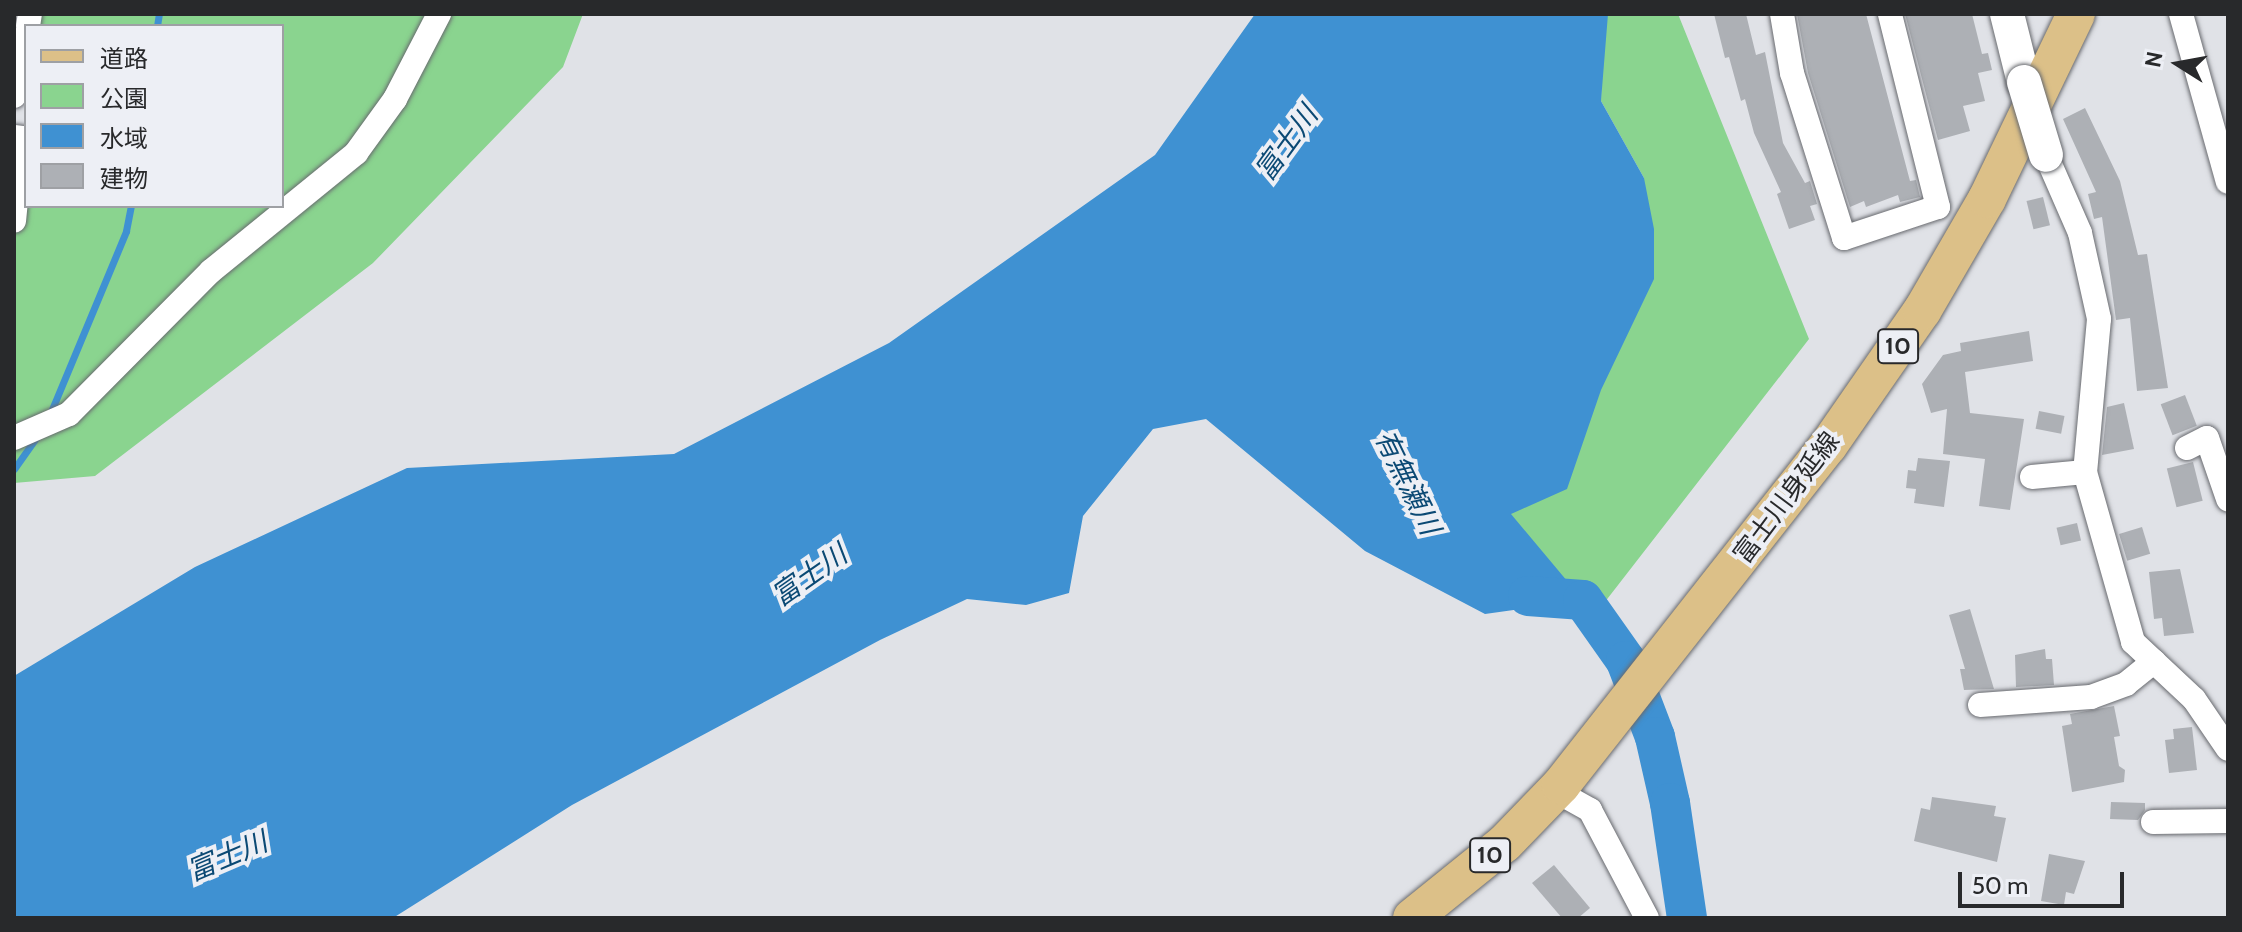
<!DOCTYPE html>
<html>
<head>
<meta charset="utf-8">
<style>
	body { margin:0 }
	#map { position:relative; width:2242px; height:932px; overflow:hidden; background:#e0e2e7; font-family:Cabin,"Noto Sans JP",sans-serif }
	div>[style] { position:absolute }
	.green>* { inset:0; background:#8ad48f }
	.water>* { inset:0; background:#3f91d2 }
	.stream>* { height:7px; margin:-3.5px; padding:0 3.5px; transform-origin:3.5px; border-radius:3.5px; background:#3f91d2 }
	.river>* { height:40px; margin:-20px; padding:0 20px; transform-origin:20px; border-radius:20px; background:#3f91d2 }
	.building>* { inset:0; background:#adb0b5; transform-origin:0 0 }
	.roads { filter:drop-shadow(0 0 2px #686a6f) drop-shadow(0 0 2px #686a6f) }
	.street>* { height:24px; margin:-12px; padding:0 12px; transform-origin:12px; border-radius:12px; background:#fff }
	.secondary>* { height:34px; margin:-17px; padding:0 17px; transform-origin:17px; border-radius:17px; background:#fff }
	.primary>* { height:38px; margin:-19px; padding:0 19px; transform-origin:19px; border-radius:19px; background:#dcc088 }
	.bridges { filter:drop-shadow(0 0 2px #686a6f) drop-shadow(0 0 2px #686a6f) }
	.secondary-bridge>* { height:34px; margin:-17px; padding:0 17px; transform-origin:17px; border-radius:17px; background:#fff }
	span { translate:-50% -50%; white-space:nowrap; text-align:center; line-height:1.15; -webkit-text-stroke:8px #edeff5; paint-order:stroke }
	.shield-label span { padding:2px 6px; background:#edeff5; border:2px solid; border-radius:6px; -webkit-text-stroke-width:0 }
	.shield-label { font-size:24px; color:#28292b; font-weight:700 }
	.street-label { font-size:26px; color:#28292b }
	.water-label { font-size:28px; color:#0b4974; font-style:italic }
	.frame { position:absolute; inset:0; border:16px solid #28292b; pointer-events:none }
	.legend { position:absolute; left:24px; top:24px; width:260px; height:184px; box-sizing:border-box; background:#edeff5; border:2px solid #9ea0a4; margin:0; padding:10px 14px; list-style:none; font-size:24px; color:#28292b }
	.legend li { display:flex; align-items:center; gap:16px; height:40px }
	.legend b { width:40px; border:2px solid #9ea0a4 }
	.north { position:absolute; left:2138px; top:24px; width:80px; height:80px; -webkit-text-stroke:6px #edeff5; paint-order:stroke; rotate:281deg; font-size:22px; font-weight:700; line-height:32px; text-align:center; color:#28292b }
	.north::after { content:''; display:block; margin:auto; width:28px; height:36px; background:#28292b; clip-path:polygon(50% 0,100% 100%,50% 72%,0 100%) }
	.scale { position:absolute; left:1958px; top:872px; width:166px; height:36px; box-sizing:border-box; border:4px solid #28292b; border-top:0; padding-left:10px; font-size:24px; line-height:28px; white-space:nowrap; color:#28292b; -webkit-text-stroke:6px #edeff5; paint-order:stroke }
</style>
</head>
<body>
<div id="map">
	<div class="green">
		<div style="clip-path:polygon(14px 14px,119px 15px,583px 14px,563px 67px,373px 263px,95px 476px,14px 483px,14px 219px,26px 109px,26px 206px,282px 206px,282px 26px,36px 26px,37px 19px)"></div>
		<div style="clip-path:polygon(1603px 14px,1678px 14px,1809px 339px,1594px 616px,1510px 514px,1644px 178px,1601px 101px)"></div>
	</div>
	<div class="water">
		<div style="clip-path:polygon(1255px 14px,1608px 14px,1601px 101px,1644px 178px,1654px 229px,1654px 279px,1601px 390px,1567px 489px,1511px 514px,1583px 600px,1485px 614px,1365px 551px,1206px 419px,1153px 429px,1083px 516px,1069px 593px,1026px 605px,967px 599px,880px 640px,572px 805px,393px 918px,14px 918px,14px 676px,195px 567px,407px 468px,674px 454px,889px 343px,1155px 155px)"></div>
	</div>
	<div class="stream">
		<div style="left:157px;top:26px;width:12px;rotate:-81deg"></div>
		<div style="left:50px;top:414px;width:198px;rotate:-67.4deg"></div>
		<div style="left:126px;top:231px;width:25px;rotate:-79deg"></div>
		<div style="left:14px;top:469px;width:42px;rotate:-54.8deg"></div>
	</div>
	<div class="river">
		<div style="left:1528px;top:596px;width:55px;rotate:4.2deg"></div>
		<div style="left:1583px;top:600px;width:75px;rotate:54.8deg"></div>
		<div style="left:1626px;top:661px;width:81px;rotate:69.1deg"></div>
		<div style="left:1655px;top:737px;width:68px;rotate:77.2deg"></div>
		<div style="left:1670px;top:803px;width:116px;rotate:81.6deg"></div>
	</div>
	<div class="building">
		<div style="clip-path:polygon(1714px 14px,1746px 14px,1756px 55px,1765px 52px,1783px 143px,1805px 183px,1810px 181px,1817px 204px,1810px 206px,1815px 220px,1789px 229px,1777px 194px,1781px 192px,1754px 133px,1745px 99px,1741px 101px,1729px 57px,1725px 58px)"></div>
		<div style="clip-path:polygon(1797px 14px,1866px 14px,1910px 181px,1916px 180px,1920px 197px,1900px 202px,1898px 195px,1866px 207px,1864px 201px,1850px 207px,1808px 73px)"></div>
		<div style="clip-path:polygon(1905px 14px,1972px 14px,1982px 54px,1988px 53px,1992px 70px,1978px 73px,1985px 101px,1963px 106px,1970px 131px,1938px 140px)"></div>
		<div style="clip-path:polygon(2085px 108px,2120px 181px,2138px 255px,2147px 254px,2168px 388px,2137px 391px,2130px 318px,2116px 320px,2102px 217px,2094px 219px,2088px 194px,2096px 192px,2063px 119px)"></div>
		<div style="left:2043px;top:197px;width:29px;height:17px;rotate:76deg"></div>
		<div style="clip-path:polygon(2029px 331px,2033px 361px,1965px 372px,1970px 413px,2024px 419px,2010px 510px,1979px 506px,1985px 459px,1943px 454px,1947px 409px,1931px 413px,1922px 384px,1943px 355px,1961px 351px,1960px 343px)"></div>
		<div style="left:2185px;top:395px;width:33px;height:26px;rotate:69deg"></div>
		<div style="clip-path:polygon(2124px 403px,2134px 449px,2102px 455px,2107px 407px)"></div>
		<div style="left:2039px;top:411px;width:26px;height:18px;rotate:11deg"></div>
		<div style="clip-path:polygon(1918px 458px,1950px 461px,1944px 507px,1914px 503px,1916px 489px,1906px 488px,1908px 470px,1916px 471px)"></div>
		<div style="left:2193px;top:462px;width:40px;height:27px;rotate:76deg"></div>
		<div style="left:2077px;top:523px;width:18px;height:21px;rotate:77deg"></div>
		<div style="left:2142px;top:527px;width:28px;height:24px;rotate:73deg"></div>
		<div style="clip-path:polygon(2180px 569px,2194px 633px,2164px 636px,2162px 618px,2154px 619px,2149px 572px)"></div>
		<div style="clip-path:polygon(1970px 609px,1994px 689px,1964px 690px,1960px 669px,1965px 669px,1949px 615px)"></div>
		<div style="clip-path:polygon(2045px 649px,2046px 659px,2052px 659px,2054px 685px,2016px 687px,2015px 655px)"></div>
		<div style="clip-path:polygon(2114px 706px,2120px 736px,2114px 737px,2119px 766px,2125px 770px,2124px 782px,2072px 792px,2062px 726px,2072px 724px,2070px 714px)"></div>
		<div style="clip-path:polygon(2192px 727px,2197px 770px,2169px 773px,2165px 740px,2174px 739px,2173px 729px)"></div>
		<div style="clip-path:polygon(1932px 797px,1996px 806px,1994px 816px,2006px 818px,1997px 862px,1914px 841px,1921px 808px,1930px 810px)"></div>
		<div style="clip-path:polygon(2111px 802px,2145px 803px,2145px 810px,2138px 820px,2110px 819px)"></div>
		<div style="clip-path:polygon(2049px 854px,2085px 861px,2074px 894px,2066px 892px,2064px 905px,2041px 901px)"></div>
		<div style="clip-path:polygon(1554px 865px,1590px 908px,1578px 918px,1562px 918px,1532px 883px)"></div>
	</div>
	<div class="roads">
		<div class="street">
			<div style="left:1782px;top:14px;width:60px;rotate:80.4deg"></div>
			<div style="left:1792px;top:73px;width:173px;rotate:72.5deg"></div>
			<div style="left:1844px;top:238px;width:99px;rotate:-18.3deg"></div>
			<div style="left:1938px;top:207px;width:199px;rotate:-104deg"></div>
			<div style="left:2181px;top:14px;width:174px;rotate:74.4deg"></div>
			<div style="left:28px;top:26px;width:12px;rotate:-81deg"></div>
			<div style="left:14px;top:96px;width:62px;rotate:-78.9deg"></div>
			<div style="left:14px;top:137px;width:8px;rotate:7deg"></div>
			<div style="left:22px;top:138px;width:83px;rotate:95.5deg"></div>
			<div style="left:2046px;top:155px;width:85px;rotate:66.4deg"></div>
			<div style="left:2080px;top:233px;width:88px;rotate:77.5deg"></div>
			<div style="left:2099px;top:319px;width:154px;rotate:95.2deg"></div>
			<div style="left:2085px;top:472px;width:177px;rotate:74.2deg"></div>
			<div style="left:2133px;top:642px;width:83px;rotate:43.1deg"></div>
			<div style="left:2194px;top:699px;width:60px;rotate:55.8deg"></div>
			<div style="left:14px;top:438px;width:60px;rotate:-23.6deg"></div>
			<div style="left:69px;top:414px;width:202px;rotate:-45.2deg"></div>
			<div style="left:211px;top:271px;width:187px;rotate:-39.1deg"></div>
			<div style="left:356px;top:153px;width:67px;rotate:-54.2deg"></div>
			<div style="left:395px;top:99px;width:96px;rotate:-62.6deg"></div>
			<div style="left:2187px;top:448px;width:22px;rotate:-27deg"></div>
			<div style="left:2207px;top:438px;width:65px;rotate:71deg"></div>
			<div style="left:2032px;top:477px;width:53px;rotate:-5.4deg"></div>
			<div style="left:1980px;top:705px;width:111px;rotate:-4.1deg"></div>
			<div style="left:2091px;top:697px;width:37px;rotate:-20deg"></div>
			<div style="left:2126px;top:684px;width:36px;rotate:-39deg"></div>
			<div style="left:1556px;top:791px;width:39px;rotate:29deg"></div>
			<div style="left:1590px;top:810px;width:122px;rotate:62.2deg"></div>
			<div style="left:2153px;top:822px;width:75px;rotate:-0.8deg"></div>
		</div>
		<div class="secondary">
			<div style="left:2007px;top:14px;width:70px;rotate:76deg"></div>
		</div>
		<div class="primary">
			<div style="left:1412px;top:918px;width:119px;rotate:-38.9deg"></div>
			<div style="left:1505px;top:843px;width:81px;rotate:-46deg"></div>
			<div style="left:1561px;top:785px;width:432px;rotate:-51.8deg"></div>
			<div style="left:1828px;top:446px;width:165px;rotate:-55.2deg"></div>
			<div style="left:1922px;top:311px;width:129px;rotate:-59.9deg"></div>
			<div style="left:1987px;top:199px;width:205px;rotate:-64.3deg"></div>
		</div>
	</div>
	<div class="bridges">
		<div class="secondary-bridge">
			<div style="left:2024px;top:82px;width:76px;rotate:73.2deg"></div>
		</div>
	</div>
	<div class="shield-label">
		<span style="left:1898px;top:346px">10</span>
		<span style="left:1490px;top:855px">10</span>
	</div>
	<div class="street-label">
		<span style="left:1787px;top:498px;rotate:-53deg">富士川身延線</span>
	</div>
	<div class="water-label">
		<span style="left:1286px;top:143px;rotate:-54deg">富士川</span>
		<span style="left:1408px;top:482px;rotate:64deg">有無瀬川</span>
		<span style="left:809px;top:575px;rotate:-35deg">富士川</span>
		<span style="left:227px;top:856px;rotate:-23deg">富士川</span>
	</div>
	<div class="frame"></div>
	<ul class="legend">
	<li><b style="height:10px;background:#dcc088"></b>道路</li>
	<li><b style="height:22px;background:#8ad48f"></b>公園</li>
	<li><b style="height:22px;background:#3f91d2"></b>水域</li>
	<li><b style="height:22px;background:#adb0b5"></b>建物</li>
	</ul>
	<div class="north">N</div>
	<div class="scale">50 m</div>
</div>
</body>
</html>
